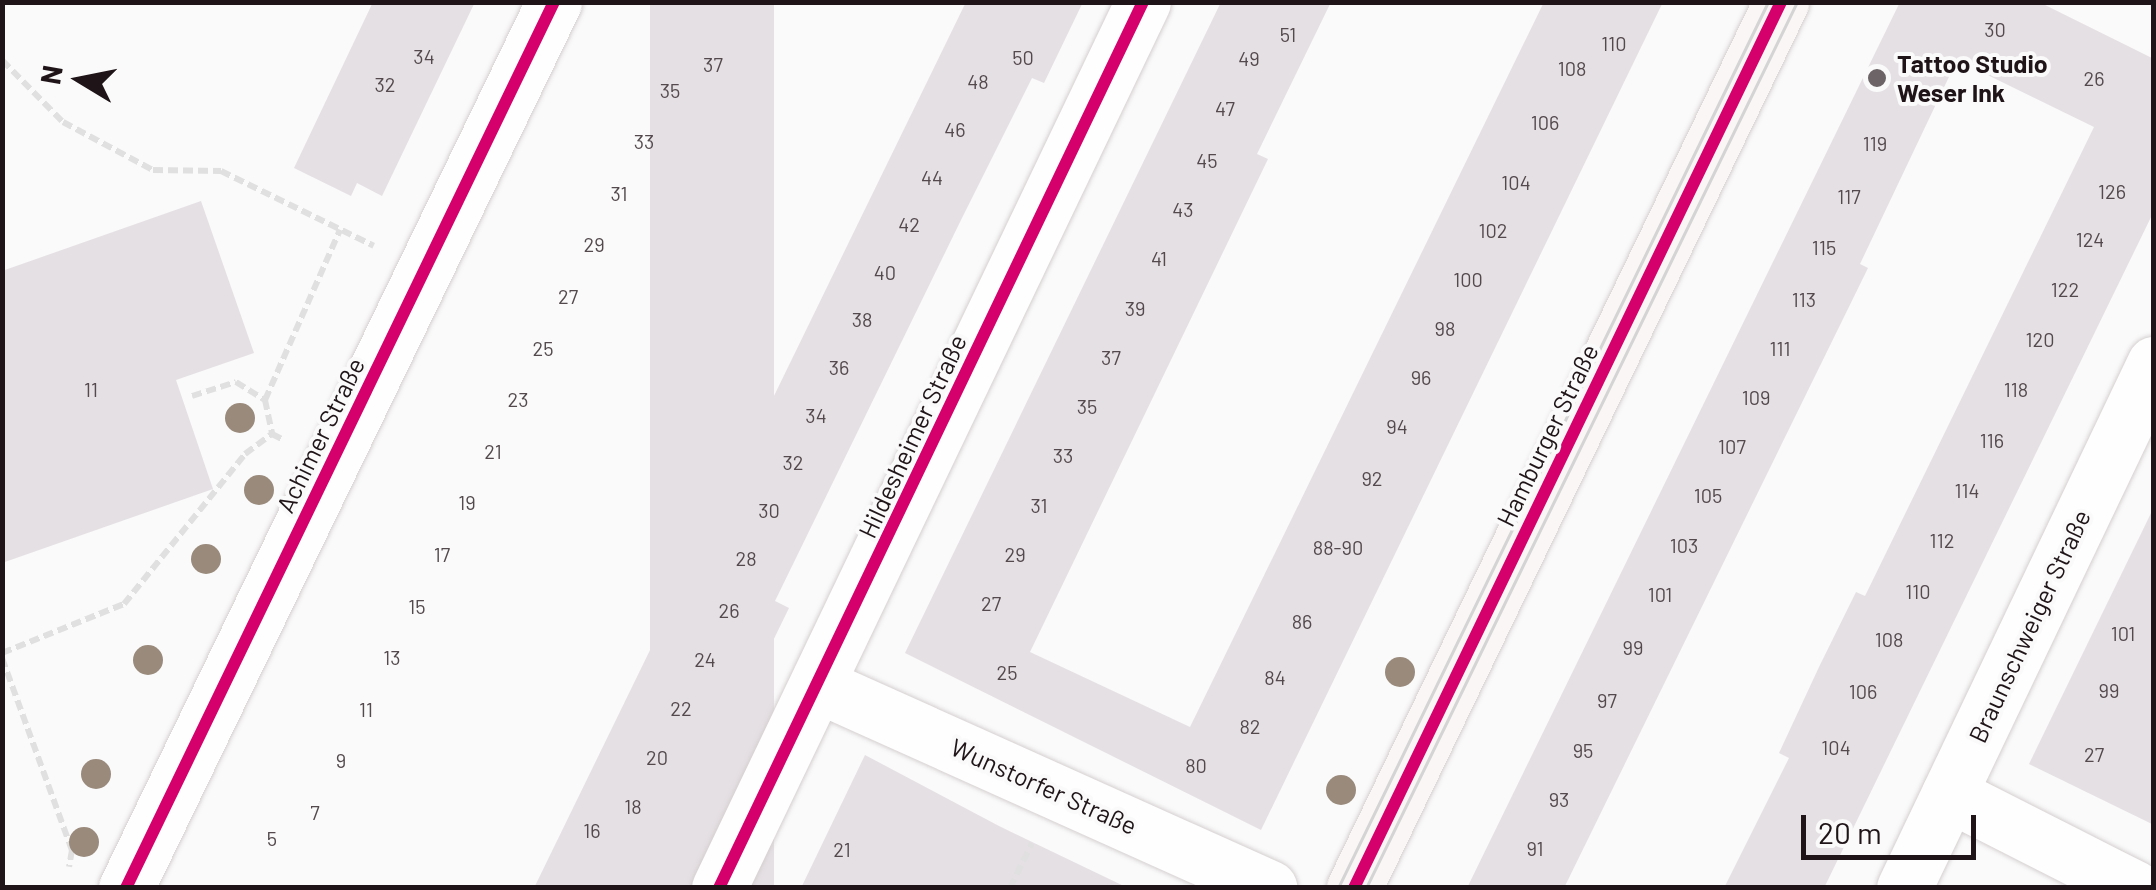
<!DOCTYPE html>
<html>
<head>
<meta charset="utf-8">
<style>
	body { margin:0 }
	#map { position:relative; width:2156px; height:890px; overflow:hidden; background:#fafafa; font-family:Barlow,sans-serif }
	div>[style] { position:absolute }
	.building>* { inset:0; background:#e5e0e4; transform-origin:0 0 }
	.path>* { height:6px; margin-top:-3px; transform-origin:0; background:repeating-linear-gradient(90deg,#e0e0e0 0 10px,transparent 0 15px) }
	.roads { filter:drop-shadow(0 0 2px #d5cfd0) drop-shadow(0 0 2px #d5cfd0) }
	.street>* { height:55px; margin:-27.5px; padding:0 27.5px; transform-origin:27.5px; border-radius:27.5px; background:#fefefe }
	.secondary>* { height:55px; margin:-27.5px; padding:0 27.5px; transform-origin:27.5px; border-radius:27.5px; background:#faf6f5 }
	.tram>* { height:2.5px; margin:-1.25px; padding:0 1.25px; transform-origin:1.25px; border-radius:1.25px; background:#d4d4d4 }
	.cycleway>* { height:12px; margin:-6px; padding:0 6px; transform-origin:6px; border-radius:6px; background:#d6006c }
	.trees>* { width:30px; height:30px; margin:-15px; border-radius:50%; background:#998a7c }
	.dots>* { width:28px; height:28px; translate:-50% -50%; box-sizing:border-box; border:5px solid #fafafa; border-radius:50% }
	span { translate:-50% -50%; white-space:nowrap; text-align:center; line-height:1.15; -webkit-text-stroke:8px #fafafa; paint-order:stroke }
	.number-label { font-size:20px; color:#544a4e }
	.number-label span { -webkit-text-stroke-width:0 }
	.poi-label { font-size:25px; color:#1f1417; font-weight:700 }
	.left { translate:0 -50%; text-align:left }
	.street-label { font-size:25px; color:#1f1417 }
	.frame { position:absolute; inset:0; border:5px solid #1f1417; pointer-events:none }
	.north { position:absolute; left:30px; top:30px; width:100px; height:100px; -webkit-text-stroke:8px #fafafa; paint-order:stroke; rotate:280deg; font-size:28px; font-weight:700; line-height:40px; text-align:center; color:#1f1417 }
	.north::after { content:''; display:block; margin:auto; width:35px; height:45px; background:#1f1417; clip-path:polygon(50% 0,100% 100%,50% 72%,0 100%) }
	.scale { position:absolute; left:1801px; top:815px; width:175px; height:45px; box-sizing:border-box; border:5px solid #1f1417; border-top:0; padding-left:12px; font-size:30px; line-height:35px; white-space:nowrap; color:#1f1417; -webkit-text-stroke:8px #fafafa; paint-order:stroke }
</style>
</head>
<body>
<div id="map">
	<div class="building">
		<div style="clip-path:polygon(373px 2px,475px 2px,382px 196px,357px 183px,351px 196px,294px 168px)"></div>
		<div style="left:650px;top:2px;width:124px;height:986px"></div>
		<div style="clip-path:polygon(966px 2px,1083px 2px,1044px 83px,1032px 78px,961px 220px,775px 601px,789px 608px,652px 888px,534px 888px)"></div>
		<div style="clip-path:polygon(1221px 2px,1331px 2px,1257px 154px,1268px 159px,1030px 652px,1190px 727px,1544px 2px,1663px 2px,1261px 830px,905px 653px)"></div>
		<div style="clip-path:polygon(1900px 2px,2039px 2px,2154px 59px,2154px 211px,1824px 888px,1724px 888px,1789px 758px,1779px 753px,1819px 667px,1856px 592px,1865px 596px,2094px 127px,1957px 60px,1860px 264px,1868px 268px,1564px 888px,1467px 888px)"></div>
		<div style="clip-path:polygon(201px 201px,254px 353px,176px 380px,213px 489px,2px 563px,2px 271px)"></div>
		<div style="clip-path:polygon(2154px 507px,2154px 825px,2029px 764px)"></div>
		<div style="clip-path:polygon(865px 755px,999px 826px,1128px 888px,801px 888px)"></div>
	</div>
	<div class="path">
		<div style="left:2px;top:60px;width:87px;rotate:45.5deg"></div>
		<div style="left:63px;top:122px;width:102px;rotate:28.1deg"></div>
		<div style="left:153px;top:170px;width:68px;rotate:0.8deg"></div>
		<div style="left:221px;top:171px;width:170px;rotate:26.1deg"></div>
		<div style="left:192px;top:396px;width:46px;rotate:-17.7deg"></div>
		<div style="left:236px;top:382px;width:34px;rotate:32deg"></div>
		<div style="left:265px;top:400px;width:35px;rotate:78deg"></div>
		<div style="left:265px;top:400px;width:186px;rotate:-66.2deg"></div>
		<div style="left:2px;top:653px;width:131px;rotate:-21.9deg"></div>
		<div style="left:124px;top:604px;width:193px;rotate:-51.1deg"></div>
		<div style="left:245px;top:454px;width:34px;rotate:-37deg"></div>
		<div style="left:272px;top:434px;width:11px;rotate:27deg"></div>
		<div style="left:2px;top:658px;width:204px;rotate:70deg"></div>
		<div style="left:72px;top:850px;width:17px;rotate:100deg"></div>
		<div style="left:1010px;top:888px;width:50px;rotate:-63.9deg"></div>
	</div>
	<div class="roads">
		<div class="street">
			<div style="left:818px;top:685px;width:495px;rotate:24.2deg"></div>
			<div style="left:1949px;top:794px;width:208px;rotate:26.9deg"></div>
			<div style="left:126px;top:888px;width:984px;rotate:-64.22deg"></div>
			<div style="left:719px;top:888px;width:982px;rotate:-64.43deg"></div>
			<div style="left:1904px;top:888px;width:581px;rotate:-64.49deg"></div>
		</div>
		<div class="secondary">
			<div style="left:1354px;top:888px;width:984px;rotate:-64.27deg"></div>
		</div>
	</div>
	<div class="tram">
		<div style="left:1338px;top:888px;width:985px;rotate:-64.11deg"></div>
		<div style="left:1366px;top:888px;width:985px;rotate:-64.06deg"></div>
	</div>
	<div class="cycleway">
		<div style="left:126px;top:888px;width:984px;rotate:-64.22deg"></div>
		<div style="left:719px;top:888px;width:982px;rotate:-64.43deg"></div>
		<div style="left:1354px;top:888px;width:984px;rotate:-64.27deg"></div>
	</div>
	<div class="trees">
		<div style="left:240px;top:418px"></div>
		<div style="left:259px;top:490px"></div>
		<div style="left:206px;top:559px"></div>
		<div style="left:148px;top:660px"></div>
		<div style="left:1400px;top:672px"></div>
		<div style="left:96px;top:774px"></div>
		<div style="left:1341px;top:790px"></div>
		<div style="left:84px;top:842px"></div>
	</div>
	<div class="dots">
		<div style="left:1877px;top:78px;background:#6c6466"></div>
	</div>
	<div class="number-label">
		<span style="left:1995px;top:29px">30</span>
		<span style="left:1288px;top:34px">51</span>
		<span style="left:1614px;top:43px">110</span>
		<span style="left:424px;top:56px">34</span>
		<span style="left:1023px;top:57px">50</span>
		<span style="left:1249px;top:58px">49</span>
		<span style="left:713px;top:64px">37</span>
		<span style="left:1572px;top:68px">108</span>
		<span style="left:2094px;top:78px">26</span>
		<span style="left:978px;top:81px">48</span>
		<span style="left:385px;top:84px">32</span>
		<span style="left:670px;top:90px">35</span>
		<span style="left:1225px;top:108px">47</span>
		<span style="left:1545px;top:122px">106</span>
		<span style="left:955px;top:129px">46</span>
		<span style="left:644px;top:141px">33</span>
		<span style="left:1875px;top:143px">119</span>
		<span style="left:1207px;top:160px">45</span>
		<span style="left:932px;top:177px">44</span>
		<span style="left:1516px;top:182px">104</span>
		<span style="left:2112px;top:191px">126</span>
		<span style="left:619px;top:193px">31</span>
		<span style="left:1849px;top:196px">117</span>
		<span style="left:1183px;top:209px">43</span>
		<span style="left:909px;top:224px">42</span>
		<span style="left:1493px;top:230px">102</span>
		<span style="left:2090px;top:239px">124</span>
		<span style="left:594px;top:244px">29</span>
		<span style="left:1824px;top:247px">115</span>
		<span style="left:1159px;top:258px">41</span>
		<span style="left:885px;top:272px">40</span>
		<span style="left:1468px;top:279px">100</span>
		<span style="left:2065px;top:289px">122</span>
		<span style="left:568px;top:296px">27</span>
		<span style="left:1804px;top:299px">113</span>
		<span style="left:1135px;top:308px">39</span>
		<span style="left:862px;top:319px">38</span>
		<span style="left:1445px;top:328px">98</span>
		<span style="left:2040px;top:339px">120</span>
		<span style="left:543px;top:348px">25</span>
		<span style="left:1780px;top:348px">111</span>
		<span style="left:1111px;top:357px">37</span>
		<span style="left:839px;top:367px">36</span>
		<span style="left:1421px;top:377px">96</span>
		<span style="left:91px;top:389px">11</span>
		<span style="left:2016px;top:389px">118</span>
		<span style="left:1756px;top:397px">109</span>
		<span style="left:518px;top:399px">23</span>
		<span style="left:1087px;top:406px">35</span>
		<span style="left:816px;top:415px">34</span>
		<span style="left:1397px;top:426px">94</span>
		<span style="left:1992px;top:440px">116</span>
		<span style="left:1732px;top:446px">107</span>
		<span style="left:493px;top:451px">21</span>
		<span style="left:1063px;top:455px">33</span>
		<span style="left:793px;top:462px">32</span>
		<span style="left:1372px;top:478px">92</span>
		<span style="left:1967px;top:490px">114</span>
		<span style="left:1708px;top:495px">105</span>
		<span style="left:467px;top:502px">19</span>
		<span style="left:1039px;top:505px">31</span>
		<span style="left:769px;top:510px">30</span>
		<span style="left:1942px;top:540px">112</span>
		<span style="left:1684px;top:545px">103</span>
		<span style="left:1338px;top:547px">88-90</span>
		<span style="left:442px;top:554px">17</span>
		<span style="left:1015px;top:554px">29</span>
		<span style="left:746px;top:558px">28</span>
		<span style="left:1918px;top:591px">110</span>
		<span style="left:1660px;top:594px">101</span>
		<span style="left:991px;top:603px">27</span>
		<span style="left:417px;top:606px">15</span>
		<span style="left:729px;top:610px">26</span>
		<span style="left:1302px;top:621px">86</span>
		<span style="left:2123px;top:633px">101</span>
		<span style="left:1889px;top:639px">108</span>
		<span style="left:1633px;top:647px">99</span>
		<span style="left:392px;top:657px">13</span>
		<span style="left:705px;top:659px">24</span>
		<span style="left:1007px;top:672px">25</span>
		<span style="left:1275px;top:677px">84</span>
		<span style="left:2109px;top:690px">99</span>
		<span style="left:1863px;top:691px">106</span>
		<span style="left:1607px;top:700px">97</span>
		<span style="left:681px;top:708px">22</span>
		<span style="left:366px;top:709px">11</span>
		<span style="left:1250px;top:726px">82</span>
		<span style="left:1836px;top:747px">104</span>
		<span style="left:1583px;top:750px">95</span>
		<span style="left:2094px;top:754px">27</span>
		<span style="left:657px;top:757px">20</span>
		<span style="left:341px;top:760px">9</span>
		<span style="left:1196px;top:765px">80</span>
		<span style="left:1559px;top:799px">93</span>
		<span style="left:633px;top:806px">18</span>
		<span style="left:315px;top:812px">7</span>
		<span style="left:592px;top:830px">16</span>
		<span style="left:272px;top:838px">5</span>
		<span style="left:1535px;top:848px">91</span>
		<span style="left:842px;top:849px">21</span>
	</div>
	<div class="poi-label">
		<span class="left" style="left:1897px;top:78px">Tattoo Studio<br>Weser Ink</span>
	</div>
	<div class="street-label">
		<span style="left:320px;top:435px;rotate:-64deg">Achimer Straße</span>
		<span style="left:1547px;top:435px;rotate:-64deg">Hamburger Straße</span>
		<span style="left:912px;top:436px;rotate:-65deg">Hildesheimer Straße</span>
		<span style="left:2029px;top:626px;rotate:-65deg">Braunschweiger Straße</span>
		<span style="left:1044px;top:786px;rotate:24deg">Wunstorfer Straße</span>
	</div>
	<div class="frame"></div>
	<div class="north">N</div>
	<div class="scale">20 m</div>
</div>
</body>
</html>
